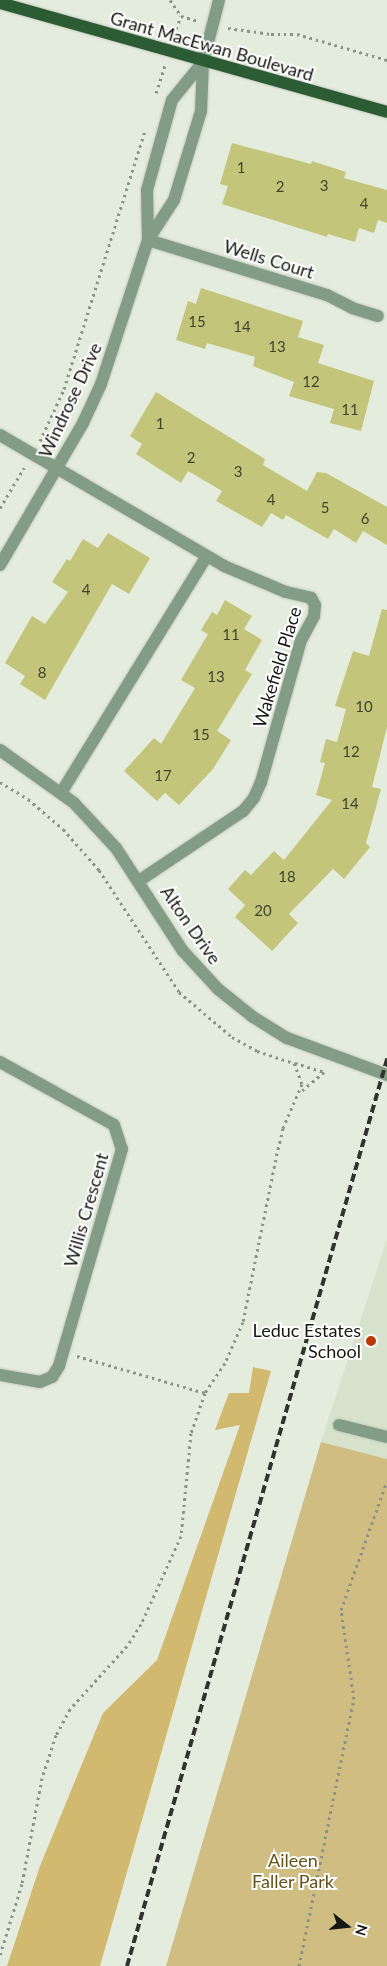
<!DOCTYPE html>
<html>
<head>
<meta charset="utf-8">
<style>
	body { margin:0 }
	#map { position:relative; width:387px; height:1966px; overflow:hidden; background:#e4ecdd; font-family:Lato,sans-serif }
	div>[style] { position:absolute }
	.built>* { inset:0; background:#d7e2cc }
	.green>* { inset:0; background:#d0bd82 }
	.forest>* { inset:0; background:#d1b96f }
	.building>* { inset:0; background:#c3c67a }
	.path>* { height:3px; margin-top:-1.5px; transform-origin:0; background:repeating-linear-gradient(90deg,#8c9287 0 2.5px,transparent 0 6.5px) }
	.roads { filter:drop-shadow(0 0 1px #c3cabd) drop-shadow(0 0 1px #c3cabd) }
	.minor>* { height:12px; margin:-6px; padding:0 6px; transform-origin:6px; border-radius:6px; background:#839c85 }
	.major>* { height:12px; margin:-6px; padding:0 6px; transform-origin:6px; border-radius:6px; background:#2c5c33 }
	.rail>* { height:4px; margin-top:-2px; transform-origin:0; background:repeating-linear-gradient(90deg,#31342e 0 8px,transparent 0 12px) }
	.dots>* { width:14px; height:14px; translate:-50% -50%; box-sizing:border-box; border:2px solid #fff; border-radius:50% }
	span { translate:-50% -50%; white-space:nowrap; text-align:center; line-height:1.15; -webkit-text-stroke:4px #fff; paint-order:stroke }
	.number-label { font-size:15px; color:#40442d }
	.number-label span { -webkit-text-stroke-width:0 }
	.street-label { font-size:18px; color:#151813 }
	.poi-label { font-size:18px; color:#151813 }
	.right { translate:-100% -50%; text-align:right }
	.park-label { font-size:18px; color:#635219 }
	.north { position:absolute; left:322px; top:1901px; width:50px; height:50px; -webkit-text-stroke:4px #fff; paint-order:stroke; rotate:106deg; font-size:14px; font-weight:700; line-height:20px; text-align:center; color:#151813 }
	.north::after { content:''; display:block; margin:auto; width:18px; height:22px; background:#151813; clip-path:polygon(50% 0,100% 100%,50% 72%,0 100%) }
</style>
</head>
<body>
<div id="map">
	<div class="built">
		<div style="clip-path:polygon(387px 1239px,387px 1459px,321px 1442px)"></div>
	</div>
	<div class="green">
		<div style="clip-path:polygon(321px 1442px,387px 1459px,387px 1966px,166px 1966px)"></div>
	</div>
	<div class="forest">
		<div style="clip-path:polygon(253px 1367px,271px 1371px,100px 1966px,7px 1966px,40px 1866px,103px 1713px,157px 1660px,240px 1425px,215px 1430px,229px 1393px,249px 1393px)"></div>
	</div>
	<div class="building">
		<div style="clip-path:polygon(232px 143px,311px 164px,312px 161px,346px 172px,344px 178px,387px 190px,387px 223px,378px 220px,374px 233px,359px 228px,355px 242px,328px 234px,327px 237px,222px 204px,228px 186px,220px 184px)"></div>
		<div style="clip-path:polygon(201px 288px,303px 321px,298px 337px,324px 345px,318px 363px,374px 381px,361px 431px,330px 423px,334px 409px,289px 396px,294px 382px,253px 366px,255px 357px,207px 343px,205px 349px,176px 340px,188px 301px,196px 304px)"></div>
		<div style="clip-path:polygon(156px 392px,265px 459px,263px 465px,307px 491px,317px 472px,326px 473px,387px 507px,387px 545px,363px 531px,356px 543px,334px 529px,328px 539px,286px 515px,283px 520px,271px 513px,262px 527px,216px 501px,222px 491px,188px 471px,181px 483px,136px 454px,142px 444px,130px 436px)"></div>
		<div style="clip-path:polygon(108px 533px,150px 558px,129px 594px,112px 584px,45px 700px,20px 684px,25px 676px,5px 663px,32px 616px,45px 624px,68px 592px,52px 582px,67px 559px,70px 561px,83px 539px,98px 548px)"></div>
		<div style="clip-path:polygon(225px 600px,252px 616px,244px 629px,262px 640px,245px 670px,252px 674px,217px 731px,231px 740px,213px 769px,179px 805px,165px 793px,157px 801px,124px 771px,154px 738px,161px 744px,195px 688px,181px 680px,208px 634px,201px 630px,212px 612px,217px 615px)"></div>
		<div style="clip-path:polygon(382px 609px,387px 610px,387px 727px,372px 787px,381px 789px,366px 843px,370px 847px,344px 879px,333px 869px,289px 914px,298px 923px,272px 951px,235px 917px,245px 905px,228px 889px,245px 870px,251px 875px,274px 851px,284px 860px,332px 800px,316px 795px,325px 763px,320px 762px,326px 739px,337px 742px,346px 709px,335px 706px,353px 651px,369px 656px)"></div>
	</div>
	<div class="path">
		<div style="left:170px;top:0;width:19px;rotate:55deg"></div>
		<div style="left:228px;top:28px;width:43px;rotate:7.9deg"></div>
		<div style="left:271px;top:34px;width:26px"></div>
		<div style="left:297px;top:34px;width:94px;rotate:16.1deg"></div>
		<div style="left:174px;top:35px;width:20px;rotate:-70deg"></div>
		<div style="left:181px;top:16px;width:18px;rotate:16deg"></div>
		<div style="left:156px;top:93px;width:29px;rotate:-72deg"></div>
		<div style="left:40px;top:441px;width:57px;rotate:-65.2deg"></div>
		<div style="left:64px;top:389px;width:271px;rotate:-72.6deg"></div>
		<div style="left:0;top:508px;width:47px;rotate:-59deg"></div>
		<div style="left:0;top:782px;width:33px;rotate:31deg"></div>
		<div style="left:28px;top:799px;width:46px;rotate:40.6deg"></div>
		<div style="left:63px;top:829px;width:55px;rotate:48.7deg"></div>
		<div style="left:99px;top:870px;width:146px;rotate:56.7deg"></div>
		<div style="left:179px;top:992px;width:70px;rotate:40.3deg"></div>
		<div style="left:232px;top:1037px;width:29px;rotate:29deg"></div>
		<div style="left:257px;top:1051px;width:39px;rotate:18deg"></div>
		<div style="left:294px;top:1063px;width:22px;rotate:69deg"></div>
		<div style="left:302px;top:1084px;width:48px;rotate:113.4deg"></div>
		<div style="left:283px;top:1128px;width:26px;rotate:103deg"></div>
		<div style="left:277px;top:1153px;width:172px;rotate:101.4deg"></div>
		<div style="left:243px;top:1322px;width:45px;rotate:113.7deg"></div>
		<div style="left:225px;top:1363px;width:36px;rotate:124deg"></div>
		<div style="left:205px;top:1393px;width:42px;rotate:109.3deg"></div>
		<div style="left:191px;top:1433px;width:103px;rotate:95.5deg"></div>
		<div style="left:181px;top:1536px;width:97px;rotate:114.4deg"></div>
		<div style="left:141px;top:1624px;width:26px;rotate:122deg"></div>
		<div style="left:127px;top:1646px;width:85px;rotate:132.1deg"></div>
		<div style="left:70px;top:1709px;width:30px;rotate:118deg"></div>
		<div style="left:56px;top:1735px;width:45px;rotate:108deg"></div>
		<div style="left:42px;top:1778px;width:108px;rotate:100.7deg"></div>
		<div style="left:22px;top:1884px;width:74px;rotate:107.2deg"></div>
		<div style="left:295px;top:1063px;width:30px;rotate:17deg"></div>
		<div style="left:324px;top:1072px;width:30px;rotate:140deg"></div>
		<div style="left:77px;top:1356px;width:133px;rotate:16.1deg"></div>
		<div style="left:299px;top:1966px;width:273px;rotate:-78.4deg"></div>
		<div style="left:354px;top:1699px;width:90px;rotate:-98.3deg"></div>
		<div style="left:341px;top:1610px;width:137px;rotate:-70.4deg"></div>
	</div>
	<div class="roads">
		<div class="minor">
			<div style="left:148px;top:240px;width:187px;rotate:17.1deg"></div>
			<div style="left:327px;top:295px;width:28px;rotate:27deg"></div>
			<div style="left:352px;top:308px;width:27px;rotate:17deg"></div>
			<div style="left:148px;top:240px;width:50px;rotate:-91.1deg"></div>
			<div style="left:147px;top:190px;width:93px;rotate:-74.5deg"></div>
			<div style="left:172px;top:100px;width:49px;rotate:-50.8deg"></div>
			<div style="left:0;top:435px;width:259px;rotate:30.3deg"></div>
			<div style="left:224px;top:566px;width:67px;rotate:22.8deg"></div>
			<div style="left:286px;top:592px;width:26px;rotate:13deg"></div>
			<div style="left:311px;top:598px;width:8px;rotate:60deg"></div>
			<div style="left:315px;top:605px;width:11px;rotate:95deg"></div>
			<div style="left:314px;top:616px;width:27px;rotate:118deg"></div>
			<div style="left:301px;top:640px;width:148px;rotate:105.7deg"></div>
			<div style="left:261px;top:782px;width:17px;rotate:114deg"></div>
			<div style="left:254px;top:798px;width:17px;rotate:130deg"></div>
			<div style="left:243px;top:811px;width:125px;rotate:146.1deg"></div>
			<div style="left:0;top:565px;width:164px;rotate:-59.7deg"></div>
			<div style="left:83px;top:423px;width:43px;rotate:-65.2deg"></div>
			<div style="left:101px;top:384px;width:151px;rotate:-71.9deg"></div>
			<div style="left:148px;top:240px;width:48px;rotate:-57deg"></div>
			<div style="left:174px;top:200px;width:93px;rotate:-73.1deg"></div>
			<div style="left:201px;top:111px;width:49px;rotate:-87.7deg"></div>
			<div style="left:203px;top:62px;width:64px;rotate:-75.5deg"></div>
			<div style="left:0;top:750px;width:91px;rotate:35.6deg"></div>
			<div style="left:74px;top:803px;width:62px;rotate:47deg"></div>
			<div style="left:116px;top:848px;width:123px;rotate:57deg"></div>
			<div style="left:183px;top:951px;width:52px;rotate:47.4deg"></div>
			<div style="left:218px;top:989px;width:45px;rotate:38.7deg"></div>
			<div style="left:253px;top:1017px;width:40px;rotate:32deg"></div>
			<div style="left:287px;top:1038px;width:107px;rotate:20.3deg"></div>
			<div style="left:61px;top:793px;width:278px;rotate:-58.4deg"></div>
			<div style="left:0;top:1062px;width:130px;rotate:28.9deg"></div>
			<div style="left:114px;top:1125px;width:25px;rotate:72deg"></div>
			<div style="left:122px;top:1149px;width:226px;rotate:106.2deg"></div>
			<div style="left:59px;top:1366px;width:13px;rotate:122deg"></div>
			<div style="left:52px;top:1377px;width:13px;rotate:157deg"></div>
			<div style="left:40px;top:1382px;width:41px;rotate:-170.1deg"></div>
			<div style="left:339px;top:1425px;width:49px;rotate:14deg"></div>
		</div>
		<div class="major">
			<div style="left:0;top:3px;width:402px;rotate:15.7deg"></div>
		</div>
	</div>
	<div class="rail">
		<div style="left:127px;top:1966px;width:944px;rotate:-74deg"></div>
	</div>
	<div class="dots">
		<div style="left:371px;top:1341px;background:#bf3700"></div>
	</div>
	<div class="number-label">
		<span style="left:241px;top:168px">1</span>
		<span style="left:324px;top:186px">3</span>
		<span style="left:280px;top:187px">2</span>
		<span style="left:364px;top:204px">4</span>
		<span style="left:197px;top:322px">15</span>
		<span style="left:242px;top:327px">14</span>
		<span style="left:277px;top:347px">13</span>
		<span style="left:311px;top:382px">12</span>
		<span style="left:350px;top:410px">11</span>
		<span style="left:160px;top:424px">1</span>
		<span style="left:191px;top:458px">2</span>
		<span style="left:238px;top:472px">3</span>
		<span style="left:271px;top:500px">4</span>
		<span style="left:325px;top:508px">5</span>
		<span style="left:365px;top:519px">6</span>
		<span style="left:86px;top:590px">4</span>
		<span style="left:231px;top:635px">11</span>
		<span style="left:42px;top:673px">8</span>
		<span style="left:216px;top:677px">13</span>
		<span style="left:364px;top:707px">10</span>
		<span style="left:201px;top:735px">15</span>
		<span style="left:351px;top:752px">12</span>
		<span style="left:163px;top:776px">17</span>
		<span style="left:350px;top:804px">14</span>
		<span style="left:287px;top:877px">18</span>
		<span style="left:263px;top:911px">20</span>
	</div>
	<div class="street-label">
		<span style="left:212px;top:46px;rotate:16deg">Grant MacEwan Boulevard</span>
		<span style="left:269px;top:259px;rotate:17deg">Wells Court</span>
		<span style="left:70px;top:400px;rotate:-65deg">Windrose Drive</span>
		<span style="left:277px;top:667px;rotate:-73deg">Wakefield Place</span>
		<span style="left:191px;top:925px;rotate:55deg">Alton Drive</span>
		<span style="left:86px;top:1210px;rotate:-74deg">Willis Crescent</span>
	</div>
	<div class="poi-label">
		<span class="right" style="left:361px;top:1341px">Leduc Estates<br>School</span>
	</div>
	<div class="park-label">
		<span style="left:293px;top:1871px">Aileen<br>Faller Park</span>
	</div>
	<div class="north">N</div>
</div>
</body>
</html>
